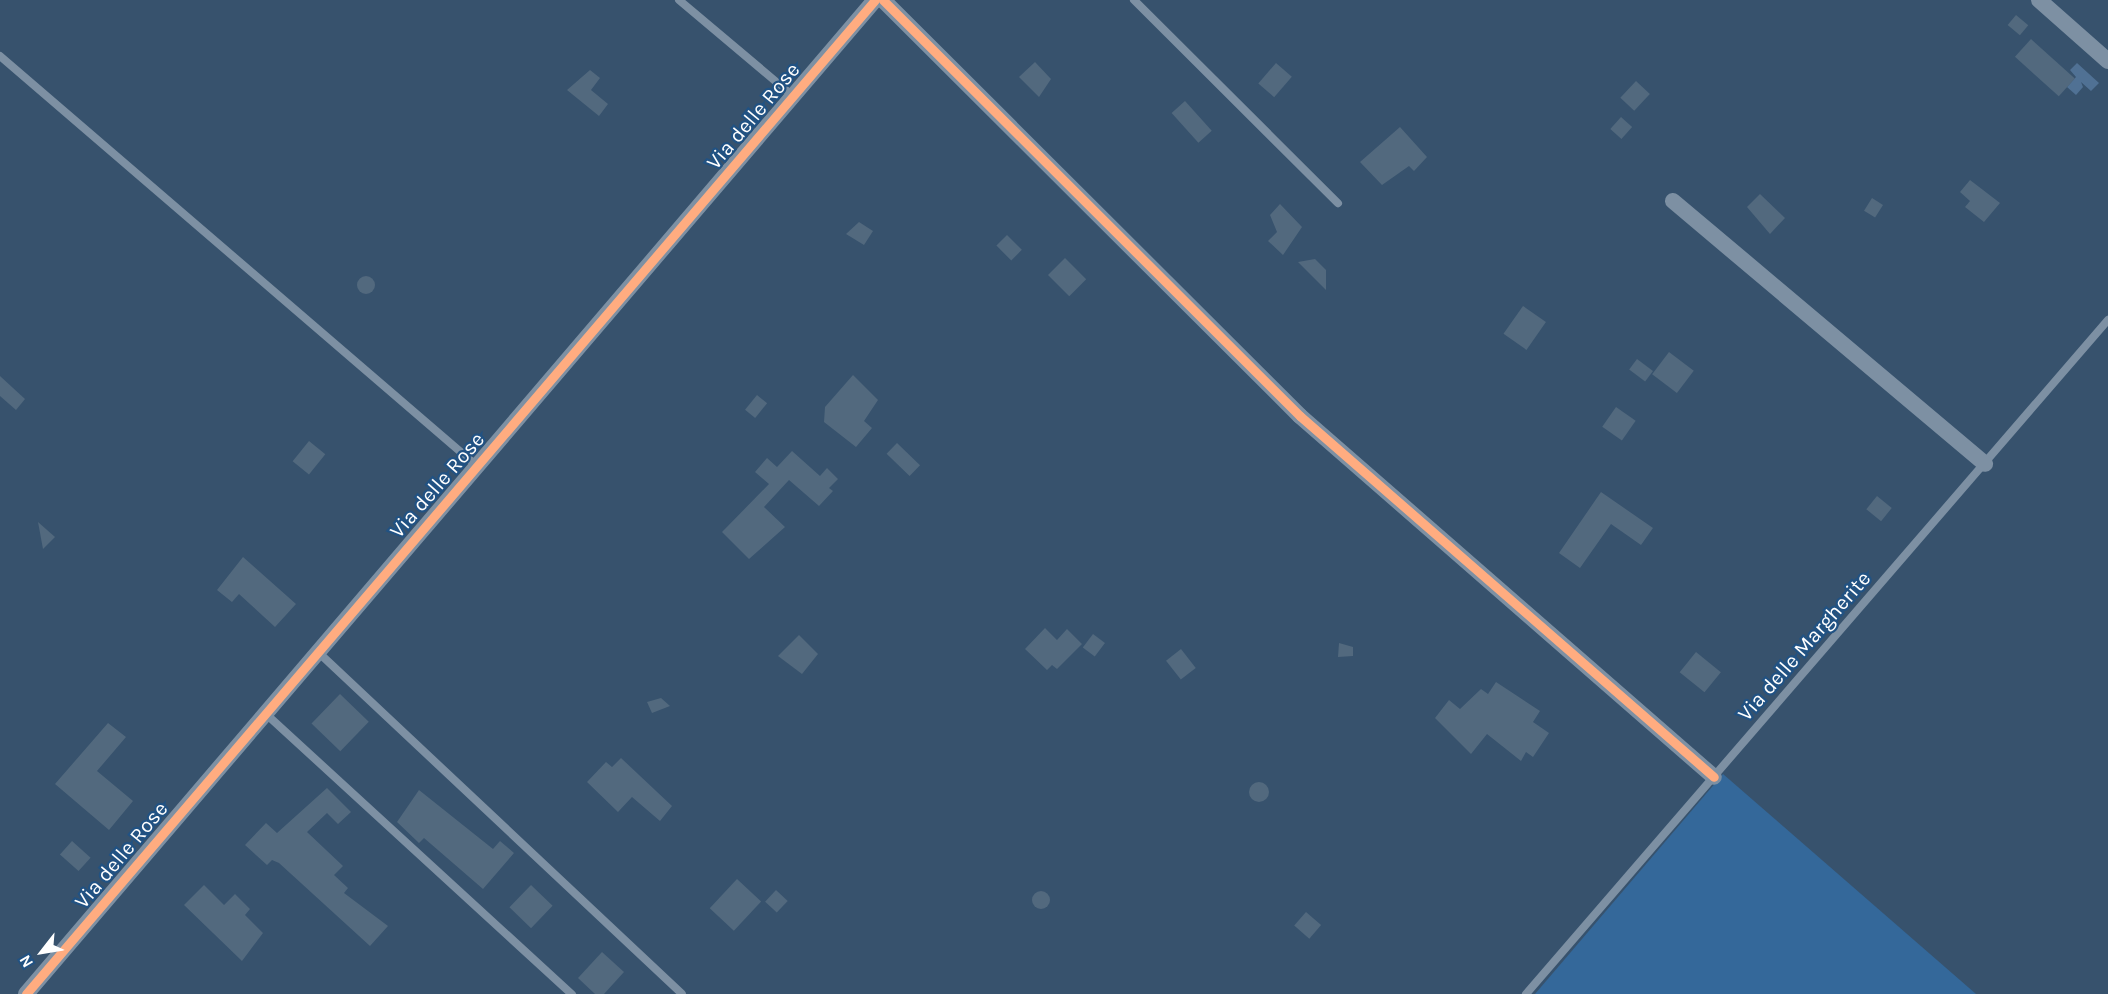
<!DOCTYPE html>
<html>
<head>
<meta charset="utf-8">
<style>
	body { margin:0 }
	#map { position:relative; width:2108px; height:994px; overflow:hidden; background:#37526d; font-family:Karla,sans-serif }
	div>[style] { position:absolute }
	.green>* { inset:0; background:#34689a }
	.water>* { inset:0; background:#507194 }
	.building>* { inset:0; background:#52697e; transform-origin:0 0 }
	.round { border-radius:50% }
	.lane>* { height:8px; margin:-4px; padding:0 4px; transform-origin:4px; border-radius:4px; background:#7d90a3 }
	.street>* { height:16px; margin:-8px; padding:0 8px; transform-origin:8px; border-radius:8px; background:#7d90a3 }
	.cycleway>* { height:9px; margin:-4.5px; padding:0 4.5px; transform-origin:4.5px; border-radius:4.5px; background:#ffac80 }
	span { translate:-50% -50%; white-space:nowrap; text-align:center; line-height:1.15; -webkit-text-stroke:4.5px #215283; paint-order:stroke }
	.street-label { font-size:21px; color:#fff }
	.north { position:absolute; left:12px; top:922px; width:60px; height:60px; -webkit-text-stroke:4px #215283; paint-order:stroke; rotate:239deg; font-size:16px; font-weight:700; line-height:24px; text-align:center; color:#fff }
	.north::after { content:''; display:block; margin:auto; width:21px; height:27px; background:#fff; clip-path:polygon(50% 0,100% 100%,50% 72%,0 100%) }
</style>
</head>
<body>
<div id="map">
	<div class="green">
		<div style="clip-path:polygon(1723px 774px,1976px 994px,1535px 994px)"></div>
	</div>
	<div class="water">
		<div style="clip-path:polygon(2077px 63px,2099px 83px,2091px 91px,2081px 82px,2083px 87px,2076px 95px,2067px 87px,2076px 77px,2070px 70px)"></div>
	</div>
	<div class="building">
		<div style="left:2016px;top:15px;width:16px;height:13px;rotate:40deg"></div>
		<div style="left:2031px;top:39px;width:59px;height:24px;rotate:42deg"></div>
		<div style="clip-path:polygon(1035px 62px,1051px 79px,1039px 97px,1019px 77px)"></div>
		<div style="left:1276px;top:63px;width:21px;height:27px;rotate:41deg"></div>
		<div style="clip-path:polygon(590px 70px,600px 78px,591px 90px,608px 104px,599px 116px,567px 90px)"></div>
		<div style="left:1636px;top:81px;width:19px;height:23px;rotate:43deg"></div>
		<div style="left:1185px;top:101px;width:40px;height:18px;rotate:48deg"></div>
		<div style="left:1621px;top:117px;width:15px;height:16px;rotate:42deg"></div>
		<div style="clip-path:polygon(1400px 127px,1427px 157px,1414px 171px,1409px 166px,1382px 185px,1360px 162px)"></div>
		<div style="clip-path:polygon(1970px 180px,2000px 203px,1984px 222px,1965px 207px,1970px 201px,1960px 192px)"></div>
		<div style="clip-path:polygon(1760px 194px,1785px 218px,1770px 234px,1747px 207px)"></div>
		<div style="left:1872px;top:198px;width:13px;height:15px;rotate:32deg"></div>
		<div style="clip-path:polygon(1280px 204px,1302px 227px,1283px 255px,1268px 241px,1277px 232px,1270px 215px)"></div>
		<div style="clip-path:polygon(859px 222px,873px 231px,864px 245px,846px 234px)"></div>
		<div style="left:1007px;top:235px;width:21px;height:15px;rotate:45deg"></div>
		<div style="left:1065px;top:258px;width:30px;height:24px;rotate:45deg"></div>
		<div style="clip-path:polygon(1315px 259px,1326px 270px,1326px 290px,1298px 262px)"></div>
		<div class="round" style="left:357px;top:276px;width:18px;height:18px"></div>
		<div style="left:1523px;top:306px;width:28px;height:34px;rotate:35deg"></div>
		<div style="left:1669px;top:352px;width:31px;height:28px;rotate:37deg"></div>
		<div style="left:1637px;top:359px;width:20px;height:13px;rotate:37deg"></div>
		<div style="clip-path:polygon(853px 375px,878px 400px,864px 421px,872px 428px,856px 447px,824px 422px,825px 407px)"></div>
		<div style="clip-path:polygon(0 376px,25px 399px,16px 410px,0 396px)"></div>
		<div style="left:757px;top:395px;width:13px;height:19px;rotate:39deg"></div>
		<div style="left:1616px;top:407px;width:24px;height:24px;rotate:35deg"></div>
		<div style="left:309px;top:441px;width:21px;height:26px;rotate:39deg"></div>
		<div style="left:897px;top:443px;width:32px;height:15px;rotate:44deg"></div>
		<div style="clip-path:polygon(792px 451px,820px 476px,827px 468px,838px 479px,829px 488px,833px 491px,819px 506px,789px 480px,764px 507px,785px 527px,749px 559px,722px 532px,769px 484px,755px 472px,767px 458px,777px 467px)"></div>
		<div style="clip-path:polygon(1601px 492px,1653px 528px,1641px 545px,1611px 524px,1580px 568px,1559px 553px)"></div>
		<div style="left:1877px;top:496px;width:19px;height:17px;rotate:39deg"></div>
		<div style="clip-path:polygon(38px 522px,55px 537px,43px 549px)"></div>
		<div style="clip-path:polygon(243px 557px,296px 604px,275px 627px,239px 594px,232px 602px,217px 590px)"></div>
		<div style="clip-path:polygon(1045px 628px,1057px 640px,1067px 629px,1082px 644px,1057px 669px,1052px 665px,1047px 670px,1025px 649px)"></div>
		<div style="left:1093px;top:634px;width:15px;height:17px;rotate:37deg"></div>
		<div style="clip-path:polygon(799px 635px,818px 654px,802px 674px,778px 656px)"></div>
		<div style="clip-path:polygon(1339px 643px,1353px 647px,1353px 656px,1338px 657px)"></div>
		<div style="left:1181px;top:649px;width:24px;height:19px;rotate:52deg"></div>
		<div style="left:1696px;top:652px;width:32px;height:26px;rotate:39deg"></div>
		<div style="clip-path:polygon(1496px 682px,1540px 711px,1533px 722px,1549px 733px,1533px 757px,1526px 752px,1521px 761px,1487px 734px,1471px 754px,1435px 718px,1449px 700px,1460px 709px,1481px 689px,1488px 694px)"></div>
		<div style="left:340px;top:694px;width:40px;height:41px;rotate:44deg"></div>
		<div style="clip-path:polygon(661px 698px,670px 706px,652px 713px,647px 702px)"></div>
		<div style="clip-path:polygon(108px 723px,126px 737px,97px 771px,133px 801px,109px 830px,55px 784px)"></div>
		<div style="clip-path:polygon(621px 758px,672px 806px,660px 821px,632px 797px,618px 812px,587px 782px,606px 762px,612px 767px)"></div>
		<div class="round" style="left:1249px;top:782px;width:20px;height:20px"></div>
		<div style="clip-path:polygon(327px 788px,351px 812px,338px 824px,327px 813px,307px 832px,343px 866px,334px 875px,348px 888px,344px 893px,388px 926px,370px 946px,279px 863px,272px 860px,267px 865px,245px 845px,266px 823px,277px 833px)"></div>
		<div style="clip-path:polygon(419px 790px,493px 849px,500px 841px,514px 853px,483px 889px,424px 838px,419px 843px,397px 822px)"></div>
		<div style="left:72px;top:841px;width:25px;height:18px;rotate:42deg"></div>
		<div style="left:737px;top:879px;width:33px;height:40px;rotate:43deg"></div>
		<div style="clip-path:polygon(204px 885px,224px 905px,235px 894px,250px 909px,245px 915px,263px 933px,242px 961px,184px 905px)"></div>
		<div style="left:531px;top:885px;width:30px;height:31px;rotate:44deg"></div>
		<div style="left:776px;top:890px;width:16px;height:16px;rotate:43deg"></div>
		<div class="round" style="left:1032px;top:891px;width:18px;height:18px"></div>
		<div style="left:1306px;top:912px;width:20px;height:18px;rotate:41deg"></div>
		<div style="clip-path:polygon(602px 952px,624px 972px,604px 994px,595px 994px,578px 978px)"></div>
	</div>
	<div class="lane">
		<div style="left:679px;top:0;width:149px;rotate:40.1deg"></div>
		<div style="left:1134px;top:0;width:288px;rotate:44.9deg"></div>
		<div style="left:0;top:56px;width:629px;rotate:40.68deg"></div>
		<div style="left:318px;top:652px;width:499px;rotate:43.2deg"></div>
		<div style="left:266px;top:714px;width:415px;rotate:42.5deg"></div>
		<div style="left:1526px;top:994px;width:891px;rotate:-49.19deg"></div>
	</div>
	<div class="street">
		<div style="left:883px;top:0;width:589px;rotate:44.93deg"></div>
		<div style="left:1300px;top:416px;width:549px;rotate:41.09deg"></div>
		<div style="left:2039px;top:0;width:92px;rotate:41.5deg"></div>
		<div style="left:1673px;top:201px;width:408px;rotate:40.1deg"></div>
		<div style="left:26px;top:994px;width:1307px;rotate:-49.5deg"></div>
	</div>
	<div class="cycleway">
		<div style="left:883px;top:0;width:589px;rotate:44.93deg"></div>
		<div style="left:1300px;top:416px;width:549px;rotate:41.09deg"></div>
		<div style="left:26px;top:994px;width:1307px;rotate:-49.5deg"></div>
	</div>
	<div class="street-label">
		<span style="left:753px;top:116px;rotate:-50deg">Via delle Rose</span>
		<span style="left:437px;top:485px;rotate:-49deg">Via delle Rose</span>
		<span style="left:1804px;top:646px;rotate:-49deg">Via delle Margherite</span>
		<span style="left:121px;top:855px;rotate:-50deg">Via delle Rose</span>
	</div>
	<div class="north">N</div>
</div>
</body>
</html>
